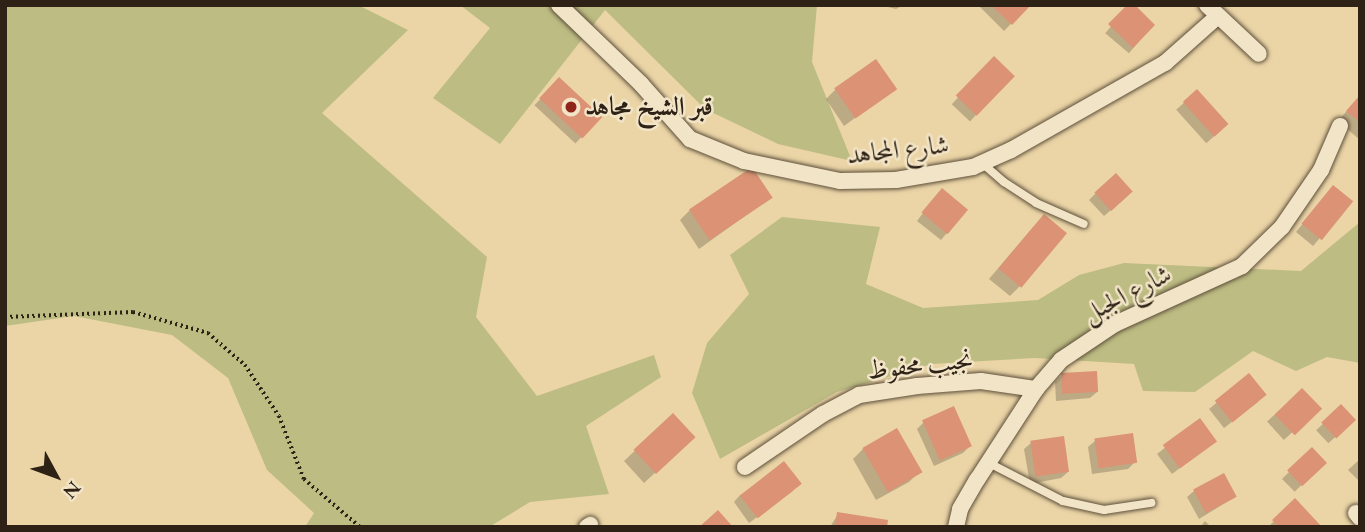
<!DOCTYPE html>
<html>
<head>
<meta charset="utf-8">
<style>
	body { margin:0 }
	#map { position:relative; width:1365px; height:532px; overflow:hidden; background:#ebd5a7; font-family:"EB Garamond",Amiri,serif }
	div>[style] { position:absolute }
	.green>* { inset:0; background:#bdbc83 }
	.shadow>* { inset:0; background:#0003; transform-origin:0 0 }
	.building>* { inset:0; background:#db9275; transform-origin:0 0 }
	.path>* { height:3.5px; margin-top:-1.75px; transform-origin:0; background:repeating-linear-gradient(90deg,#2e2217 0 2px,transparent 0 5.5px) }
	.roads { filter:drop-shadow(0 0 2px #5d4f3b) drop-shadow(0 0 2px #5d4f3b) }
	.lane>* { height:8px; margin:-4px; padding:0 4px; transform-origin:4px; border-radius:4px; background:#f2e4c6 }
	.street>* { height:16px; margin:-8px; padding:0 8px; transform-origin:8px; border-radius:8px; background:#f2e4c6 }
	.dots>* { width:19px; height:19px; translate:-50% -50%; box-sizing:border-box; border:4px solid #f2e4c6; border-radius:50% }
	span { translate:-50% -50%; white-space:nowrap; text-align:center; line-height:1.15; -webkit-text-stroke:5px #f2e4c6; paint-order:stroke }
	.poi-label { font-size:26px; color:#2e2217; font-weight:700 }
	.left { translate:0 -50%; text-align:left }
	.street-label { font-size:26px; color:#2e2217 }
	.frame { position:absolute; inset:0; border:7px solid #2e2217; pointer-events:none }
	.north { position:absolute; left:21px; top:441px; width:70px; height:70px; -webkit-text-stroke:5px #f2e4c6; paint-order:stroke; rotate:131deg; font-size:19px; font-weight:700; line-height:28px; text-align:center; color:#2e2217 }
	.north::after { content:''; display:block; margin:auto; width:24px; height:32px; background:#2e2217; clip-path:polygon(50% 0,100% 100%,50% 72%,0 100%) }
</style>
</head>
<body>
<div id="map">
	<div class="green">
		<div style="clip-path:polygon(5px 5px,358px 5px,408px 30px,322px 113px,487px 257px,476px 317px,537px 396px,654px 355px,661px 377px,586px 426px,609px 494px,530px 502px,489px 527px,305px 527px,314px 513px,267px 470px,228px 378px,172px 335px,74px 316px,5px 326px)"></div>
		<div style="clip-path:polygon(460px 5px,817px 5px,812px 62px,852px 161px,778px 144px,705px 109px,605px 10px,500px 144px,433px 98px,490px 28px)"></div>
		<div style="clip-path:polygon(782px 217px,880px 227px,866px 284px,923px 308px,1038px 300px,1079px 275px,1124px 263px,1301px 271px,1360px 222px,1360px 363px,1327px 357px,1296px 371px,1253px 351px,1195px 392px,1143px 391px,1134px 364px,1035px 358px,932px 364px,837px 392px,720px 459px,692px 393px,707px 343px,749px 294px,730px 255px)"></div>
	</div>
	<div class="shadow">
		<div style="clip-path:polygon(880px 5px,904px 5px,896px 9px)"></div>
		<div style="clip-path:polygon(978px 5px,1029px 5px,1004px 31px)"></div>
		<div style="left:1129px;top:5px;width:31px;height:37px;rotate:40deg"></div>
		<div style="left:994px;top:59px;width:25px;height:62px;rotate:43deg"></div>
		<div style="left:559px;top:79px;width:56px;height:36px;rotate:43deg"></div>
		<div style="clip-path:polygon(836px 89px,895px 89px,844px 126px,826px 99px)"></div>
		<div style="left:1197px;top:91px;width:45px;height:28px;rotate:48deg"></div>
		<div style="clip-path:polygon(1360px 96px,1360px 140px,1338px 121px)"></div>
		<div style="clip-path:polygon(1096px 193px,1124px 199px,1104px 216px,1089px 200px)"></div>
		<div style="clip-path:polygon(1327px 194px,1351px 202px,1313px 246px,1296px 232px)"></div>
		<div style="clip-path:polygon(935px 197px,966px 210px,941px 240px,917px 221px)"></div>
		<div style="clip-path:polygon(770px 198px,699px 249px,680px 220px,690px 210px)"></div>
		<div style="clip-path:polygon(1034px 226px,1020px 286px,1010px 296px,989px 279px)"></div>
		<div style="clip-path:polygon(1062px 375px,1097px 392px,1090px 398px,1056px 401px,1055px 382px)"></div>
		<div style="clip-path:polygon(1249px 376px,1258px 402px,1224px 428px,1209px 409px)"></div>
		<div style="left:1302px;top:390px;width:25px;height:47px;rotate:48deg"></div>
		<div style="left:1341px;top:407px;width:18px;height:34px;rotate:47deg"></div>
		<div style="clip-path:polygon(673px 415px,683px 447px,644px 483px,624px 461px)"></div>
		<div style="clip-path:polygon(1200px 420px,1208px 447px,1172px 474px,1157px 454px)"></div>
		<div style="clip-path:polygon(924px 422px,970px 446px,963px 453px,934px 466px,917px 429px)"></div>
		<div style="clip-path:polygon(1095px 441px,1135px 462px,1128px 469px,1092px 474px,1088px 447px)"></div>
		<div style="clip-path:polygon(1031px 443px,1068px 472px,1061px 478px,1030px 484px,1024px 449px)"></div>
		<div style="clip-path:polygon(863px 449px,919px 472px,909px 482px,876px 500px,853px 459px)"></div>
		<div style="left:1311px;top:450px;width:18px;height:41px;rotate:45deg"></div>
		<div style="clip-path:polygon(1360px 459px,1360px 482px,1348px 470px)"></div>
		<div style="clip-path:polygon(793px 491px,749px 523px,734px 502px,740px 495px)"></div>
		<div style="clip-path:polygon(1194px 491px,1235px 497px,1199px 519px,1187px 497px)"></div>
		<div style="clip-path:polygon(1295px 501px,1319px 527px,1268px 527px)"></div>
		<div style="clip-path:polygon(838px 514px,885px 527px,830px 527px)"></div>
		<div style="clip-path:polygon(1205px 521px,1211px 527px,1200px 527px)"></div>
	</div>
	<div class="building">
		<div style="clip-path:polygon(991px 5px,1031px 5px,1012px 25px)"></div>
		<div style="clip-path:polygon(1127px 5px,1135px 5px,1155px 25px,1133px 48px,1108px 24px)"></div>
		<div style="left:994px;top:56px;width:29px;height:55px;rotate:44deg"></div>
		<div style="left:876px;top:59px;width:37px;height:51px;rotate:55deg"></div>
		<div style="left:559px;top:77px;width:59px;height:29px;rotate:43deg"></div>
		<div style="left:1197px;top:89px;width:47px;height:19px;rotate:48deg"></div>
		<div style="clip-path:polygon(1360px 95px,1360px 122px,1346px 111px)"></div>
		<div style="left:752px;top:167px;width:37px;height:76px;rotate:56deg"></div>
		<div style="left:1116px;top:173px;width:25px;height:29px;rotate:48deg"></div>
		<div style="left:1333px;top:185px;width:26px;height:50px;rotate:39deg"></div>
		<div style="left:942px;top:188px;width:34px;height:32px;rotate:40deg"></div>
		<div style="left:1044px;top:214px;width:30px;height:71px;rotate:40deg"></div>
		<div style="left:1097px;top:371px;width:21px;height:36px;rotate:87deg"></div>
		<div style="left:1249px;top:373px;width:28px;height:44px;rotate:51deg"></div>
		<div style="left:1302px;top:388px;width:29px;height:38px;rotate:46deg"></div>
		<div style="left:1341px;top:404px;width:22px;height:27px;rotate:47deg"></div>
		<div style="left:954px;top:406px;width:44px;height:35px;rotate:66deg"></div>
		<div style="left:673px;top:413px;width:33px;height:54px;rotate:47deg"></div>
		<div style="left:1200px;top:418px;width:29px;height:46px;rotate:54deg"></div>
		<div style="left:897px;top:428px;width:51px;height:40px;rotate:60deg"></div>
		<div style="left:1133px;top:433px;width:30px;height:39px;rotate:82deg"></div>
		<div style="left:1064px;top:436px;width:36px;height:34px;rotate:82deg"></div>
		<div style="left:1312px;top:447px;width:22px;height:34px;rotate:47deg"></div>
		<div style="left:784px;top:461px;width:29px;height:56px;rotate:52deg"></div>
		<div style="left:1224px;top:473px;width:27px;height:35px;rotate:62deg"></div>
		<div style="clip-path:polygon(1295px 498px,1322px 527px,1279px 527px,1272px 520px)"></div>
		<div style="clip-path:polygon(718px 510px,733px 527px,699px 527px)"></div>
		<div style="clip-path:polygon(837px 512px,888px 520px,887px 527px,835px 527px)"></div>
	</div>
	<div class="path">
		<div style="left:5px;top:317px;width:128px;rotate:-2.2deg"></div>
		<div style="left:133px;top:312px;width:78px;rotate:15.6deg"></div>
		<div style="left:208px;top:333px;width:49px;rotate:40.9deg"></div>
		<div style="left:245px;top:365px;width:61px;rotate:56.3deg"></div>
		<div style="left:279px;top:416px;width:68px;rotate:68.4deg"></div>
		<div style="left:304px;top:479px;width:74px;rotate:40.6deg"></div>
	</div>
	<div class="roads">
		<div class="lane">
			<div style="left:982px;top:163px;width:29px;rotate:41deg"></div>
			<div style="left:1004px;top:182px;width:38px;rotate:33deg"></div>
			<div style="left:1036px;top:203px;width:52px;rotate:23.6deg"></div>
			<div style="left:989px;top:463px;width:83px;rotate:27.2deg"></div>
			<div style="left:1063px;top:501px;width:42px;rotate:12.4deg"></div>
			<div style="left:1104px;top:510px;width:48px;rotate:-8.5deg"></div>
		</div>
		<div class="street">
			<div style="left:559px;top:5px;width:114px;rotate:43.9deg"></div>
			<div style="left:641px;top:84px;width:74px;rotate:48.3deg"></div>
			<div style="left:690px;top:139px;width:58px;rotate:22.2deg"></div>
			<div style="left:744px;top:161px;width:98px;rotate:11.8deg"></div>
			<div style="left:840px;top:181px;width:56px;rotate:-1deg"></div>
			<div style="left:896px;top:180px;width:78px;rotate:-9.6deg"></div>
			<div style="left:973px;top:167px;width:42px;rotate:-24.1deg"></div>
			<div style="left:1011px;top:150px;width:177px;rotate:-29.5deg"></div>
			<div style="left:1165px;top:63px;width:71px;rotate:-41.6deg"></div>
			<div style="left:1207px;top:5px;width:71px;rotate:43.3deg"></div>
			<div style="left:745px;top:467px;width:94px;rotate:-34.2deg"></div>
			<div style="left:823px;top:414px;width:41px;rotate:-27.8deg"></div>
			<div style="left:859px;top:395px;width:59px;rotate:-8.8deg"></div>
			<div style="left:917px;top:386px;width:64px;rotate:-4.5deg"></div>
			<div style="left:981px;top:381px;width:56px;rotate:8.3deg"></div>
			<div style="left:1356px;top:513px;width:6px;rotate:51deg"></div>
			<div style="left:587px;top:527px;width:4px;rotate:-34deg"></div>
			<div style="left:956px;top:527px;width:18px;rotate:-77deg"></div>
			<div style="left:960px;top:509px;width:34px;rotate:-60deg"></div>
			<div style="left:977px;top:480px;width:108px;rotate:-57deg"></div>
			<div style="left:1036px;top:389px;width:38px;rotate:-49deg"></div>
			<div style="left:1061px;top:360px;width:65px;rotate:-33.7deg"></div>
			<div style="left:1115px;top:324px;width:140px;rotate:-24.5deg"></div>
			<div style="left:1242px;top:266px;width:56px;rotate:-44.3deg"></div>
			<div style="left:1282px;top:227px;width:69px;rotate:-55.6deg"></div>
			<div style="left:1321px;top:170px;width:48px;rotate:-66.6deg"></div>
		</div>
	</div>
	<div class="dots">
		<div style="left:571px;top:107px;background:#8f2418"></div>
	</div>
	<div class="poi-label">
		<span class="left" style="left:585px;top:107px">قبر الشيخ مجاهد</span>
	</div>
	<div class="street-label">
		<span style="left:898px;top:150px;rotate:-6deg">شارع المجاهد</span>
		<span style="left:1127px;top:294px;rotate:-27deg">شارع الجبل</span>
		<span style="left:920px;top:365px;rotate:-6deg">نجيب محفوظ</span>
	</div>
	<div class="frame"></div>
	<div class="north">N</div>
</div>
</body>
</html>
